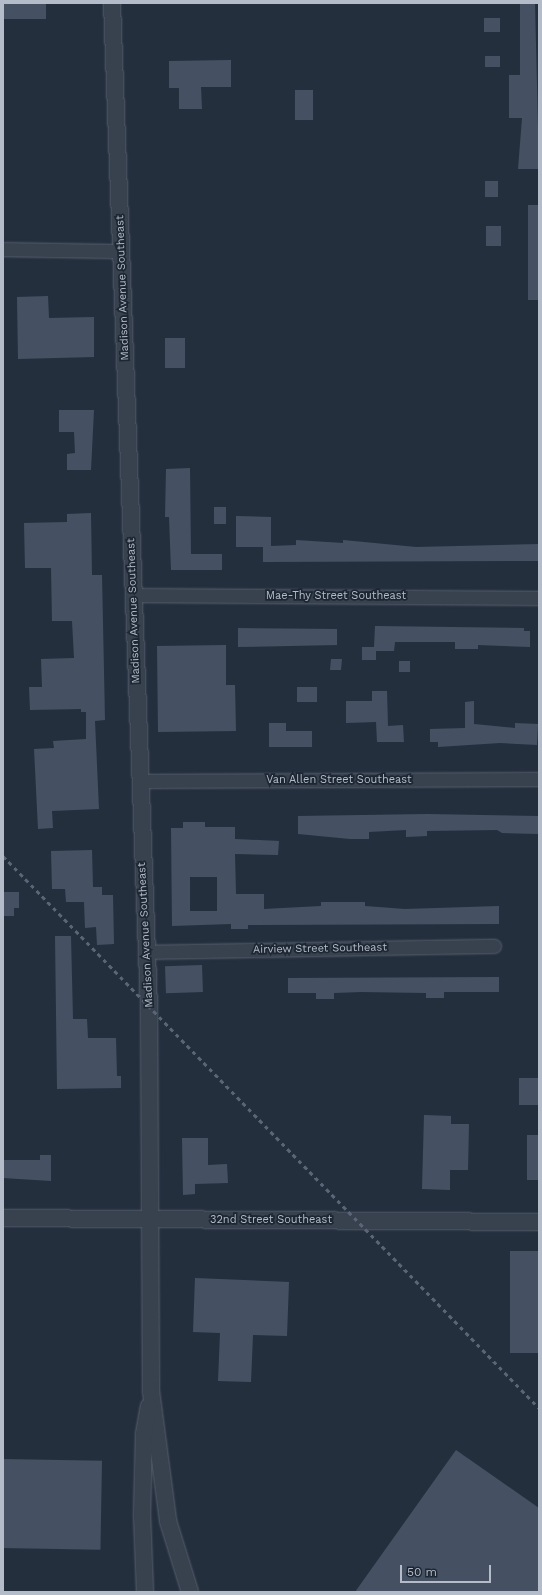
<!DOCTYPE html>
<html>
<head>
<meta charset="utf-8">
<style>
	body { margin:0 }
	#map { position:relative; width:542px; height:1595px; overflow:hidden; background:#242f3e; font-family:"Work Sans",sans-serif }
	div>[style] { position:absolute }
	.building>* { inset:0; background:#455162; transform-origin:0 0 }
	.roads { filter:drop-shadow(0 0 1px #565f6c) drop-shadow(0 0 1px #565f6c) }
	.minor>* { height:13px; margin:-6.5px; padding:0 6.5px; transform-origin:6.5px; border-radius:6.5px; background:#38414e }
	.tertiary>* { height:16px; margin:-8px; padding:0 8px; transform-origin:8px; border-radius:8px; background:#38414e }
	.rail>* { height:3px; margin-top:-1.5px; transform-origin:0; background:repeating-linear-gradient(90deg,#5a6575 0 4px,transparent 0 8px) }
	span { translate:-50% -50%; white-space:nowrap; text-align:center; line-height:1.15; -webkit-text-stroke:3.5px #1d2633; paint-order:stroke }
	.street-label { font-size:11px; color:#b4bcc9 }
	.frame { position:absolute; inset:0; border:4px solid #b4bcc9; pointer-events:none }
	.scale { position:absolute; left:400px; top:1565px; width:91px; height:18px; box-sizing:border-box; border:2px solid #b4bcc9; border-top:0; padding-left:5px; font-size:12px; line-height:14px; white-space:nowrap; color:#b4bcc9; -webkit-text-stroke:3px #1d2633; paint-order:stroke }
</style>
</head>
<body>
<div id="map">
	<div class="building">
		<div style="left:3px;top:3px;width:43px;height:16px"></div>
		<div style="clip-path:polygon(520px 3px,535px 3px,539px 169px,518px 169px,522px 118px,509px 118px,509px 75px,520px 75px)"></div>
		<div style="left:484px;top:18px;width:16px;height:14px"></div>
		<div style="left:485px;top:56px;width:15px;height:11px"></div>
		<div style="clip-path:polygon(231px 60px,231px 87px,201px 87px,202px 109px,179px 109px,179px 88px,169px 88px,169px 61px)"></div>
		<div style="left:295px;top:90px;width:18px;height:30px"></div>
		<div style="left:485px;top:181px;width:13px;height:16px"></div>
		<div style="left:528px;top:205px;width:11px;height:95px"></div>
		<div style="left:486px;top:226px;width:15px;height:20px"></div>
		<div style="clip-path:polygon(48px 296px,49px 318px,94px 317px,94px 357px,18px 359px,17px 297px)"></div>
		<div style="left:165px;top:338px;width:20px;height:30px"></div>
		<div style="clip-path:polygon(59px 410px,94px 410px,91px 470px,67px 470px,67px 454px,75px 453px,74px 432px,59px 432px)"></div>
		<div style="clip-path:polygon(190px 468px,191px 554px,222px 554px,222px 570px,171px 570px,169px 517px,165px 517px,166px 469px)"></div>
		<div style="left:214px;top:507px;width:12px;height:17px"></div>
		<div style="clip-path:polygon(91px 513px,92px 575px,102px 575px,105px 720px,95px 721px,99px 809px,52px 811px,53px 828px,38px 829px,34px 749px,54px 748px,53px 741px,86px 739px,86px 712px,81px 712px,81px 709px,30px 710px,29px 687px,42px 687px,41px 659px,74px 658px,72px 621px,52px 621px,51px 568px,25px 568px,24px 523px,67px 522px,67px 514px)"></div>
		<div style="clip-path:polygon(236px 516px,271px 517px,271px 546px,296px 545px,296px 540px,343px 543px,343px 540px,416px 547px,539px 544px,539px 561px,263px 562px,263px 547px,236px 547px)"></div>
		<div style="clip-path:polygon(375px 626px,524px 628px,524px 631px,530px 631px,530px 647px,478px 645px,478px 649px,455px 649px,455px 642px,395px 642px,394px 651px,376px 651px,376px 660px,362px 660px,362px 647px,374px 647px)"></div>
		<div style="clip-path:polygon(238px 628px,337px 629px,337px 645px,238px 647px)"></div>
		<div style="clip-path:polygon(226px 645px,226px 685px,235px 685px,236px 731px,158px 732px,157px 646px)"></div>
		<div style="clip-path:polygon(331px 659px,342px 659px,341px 670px,330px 670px)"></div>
		<div style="left:399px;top:661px;width:11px;height:11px"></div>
		<div style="left:297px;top:687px;width:20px;height:15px"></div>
		<div style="clip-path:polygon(372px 691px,387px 691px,388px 726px,403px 725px,404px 742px,377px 742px,376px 722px,346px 723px,346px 701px,372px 701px)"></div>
		<div style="clip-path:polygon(474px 701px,474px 724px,515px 728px,515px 723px,538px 724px,537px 745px,500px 743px,438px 747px,438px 742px,430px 742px,430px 729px,465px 728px,465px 702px)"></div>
		<div style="clip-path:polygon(269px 723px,286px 723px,286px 731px,312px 731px,312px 747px,269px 747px)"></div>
		<div style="clip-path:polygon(427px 814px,539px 816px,539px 834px,502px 833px,497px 830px,427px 831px,427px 836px,406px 837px,406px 830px,369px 832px,369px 839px,350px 839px,298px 834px,298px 816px)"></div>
		<div style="clip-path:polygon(evenodd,183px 822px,205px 822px,205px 827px,235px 827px,235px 839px,279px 841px,278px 855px,235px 854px,236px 894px,264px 894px,264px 909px,321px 906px,321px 902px,365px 902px,365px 906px,405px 909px,499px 906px,499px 924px,248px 925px,248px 929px,231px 929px,231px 924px,172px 926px,171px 828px,183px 828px,183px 822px,190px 877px,217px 877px,217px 911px,190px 911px,190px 877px)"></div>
		<div style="clip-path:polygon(92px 850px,93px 887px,102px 887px,102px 895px,113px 895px,114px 944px,97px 945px,96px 927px,85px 928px,84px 902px,66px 902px,65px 889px,52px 889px,51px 851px)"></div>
		<div style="clip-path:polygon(3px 892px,19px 892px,19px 908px,14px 908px,14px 916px,3px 916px)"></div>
		<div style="clip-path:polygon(55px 936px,71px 936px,73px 1019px,87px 1019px,88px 1038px,116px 1038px,117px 1076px,121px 1076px,121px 1088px,57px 1089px)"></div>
		<div style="left:202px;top:965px;width:27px;height:37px;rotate:88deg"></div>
		<div style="clip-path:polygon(499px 977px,499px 992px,444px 992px,444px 998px,426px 998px,426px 993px,361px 992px,334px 993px,334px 999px,316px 999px,316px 993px,288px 993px,288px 978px)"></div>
		<div style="left:519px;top:1078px;width:20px;height:27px"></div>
		<div style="clip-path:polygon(424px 1115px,451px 1116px,451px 1124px,469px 1124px,468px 1170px,450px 1170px,450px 1190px,422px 1189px)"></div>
		<div style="left:527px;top:1135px;width:12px;height:45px"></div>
		<div style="clip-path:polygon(182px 1138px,208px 1138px,208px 1165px,227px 1164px,228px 1183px,195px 1184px,195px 1194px,183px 1195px)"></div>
		<div style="clip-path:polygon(40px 1155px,51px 1155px,51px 1181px,3px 1178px,3px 1160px,40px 1160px)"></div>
		<div style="left:510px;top:1251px;width:29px;height:102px"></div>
		<div style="clip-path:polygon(195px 1278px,289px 1282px,287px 1336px,253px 1335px,251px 1382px,218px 1381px,220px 1333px,193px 1332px)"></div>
		<div style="clip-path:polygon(456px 1450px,539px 1508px,539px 1592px,355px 1592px)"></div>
		<div style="left:3px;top:1459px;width:99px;height:89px;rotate:1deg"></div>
	</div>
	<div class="roads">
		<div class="minor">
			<div style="left:3px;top:249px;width:118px;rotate:1deg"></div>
			<div style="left:133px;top:595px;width:406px;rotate:0.4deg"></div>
			<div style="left:140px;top:781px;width:399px;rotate:-0.3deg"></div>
			<div style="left:145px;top:952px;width:349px;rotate:-1deg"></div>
		</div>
		<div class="tertiary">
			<div style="left:112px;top:3px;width:1004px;rotate:87.89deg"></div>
			<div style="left:149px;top:1006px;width:385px;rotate:89.7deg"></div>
			<div style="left:151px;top:1391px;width:131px;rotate:82.5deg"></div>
			<div style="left:168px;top:1521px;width:74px;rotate:72.8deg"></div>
			<div style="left:3px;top:1218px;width:536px;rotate:0.43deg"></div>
			<div style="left:145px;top:1592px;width:77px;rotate:-92.2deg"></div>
			<div style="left:142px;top:1515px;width:81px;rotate:-88.6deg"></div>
			<div style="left:144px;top:1434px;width:28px;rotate:-80deg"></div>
		</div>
	</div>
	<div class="rail">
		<div style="left:3px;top:856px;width:769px;rotate:45.84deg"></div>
	</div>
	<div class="street-label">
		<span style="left:123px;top:288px;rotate:-92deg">Madison Avenue Southeast</span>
		<span style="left:336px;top:596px">Mae-Thy Street Southeast</span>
		<span style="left:134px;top:611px;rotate:-92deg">Madison Avenue Southeast</span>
		<span style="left:339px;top:780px">Van Allen Street Southeast</span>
		<span style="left:146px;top:935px;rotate:-93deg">Madison Avenue Southeast</span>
		<span style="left:320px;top:949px;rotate:-1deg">Airview Street Southeast</span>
		<span style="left:271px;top:1220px">32nd Street Southeast</span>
	</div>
	<div class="frame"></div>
	<div class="scale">50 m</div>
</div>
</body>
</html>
